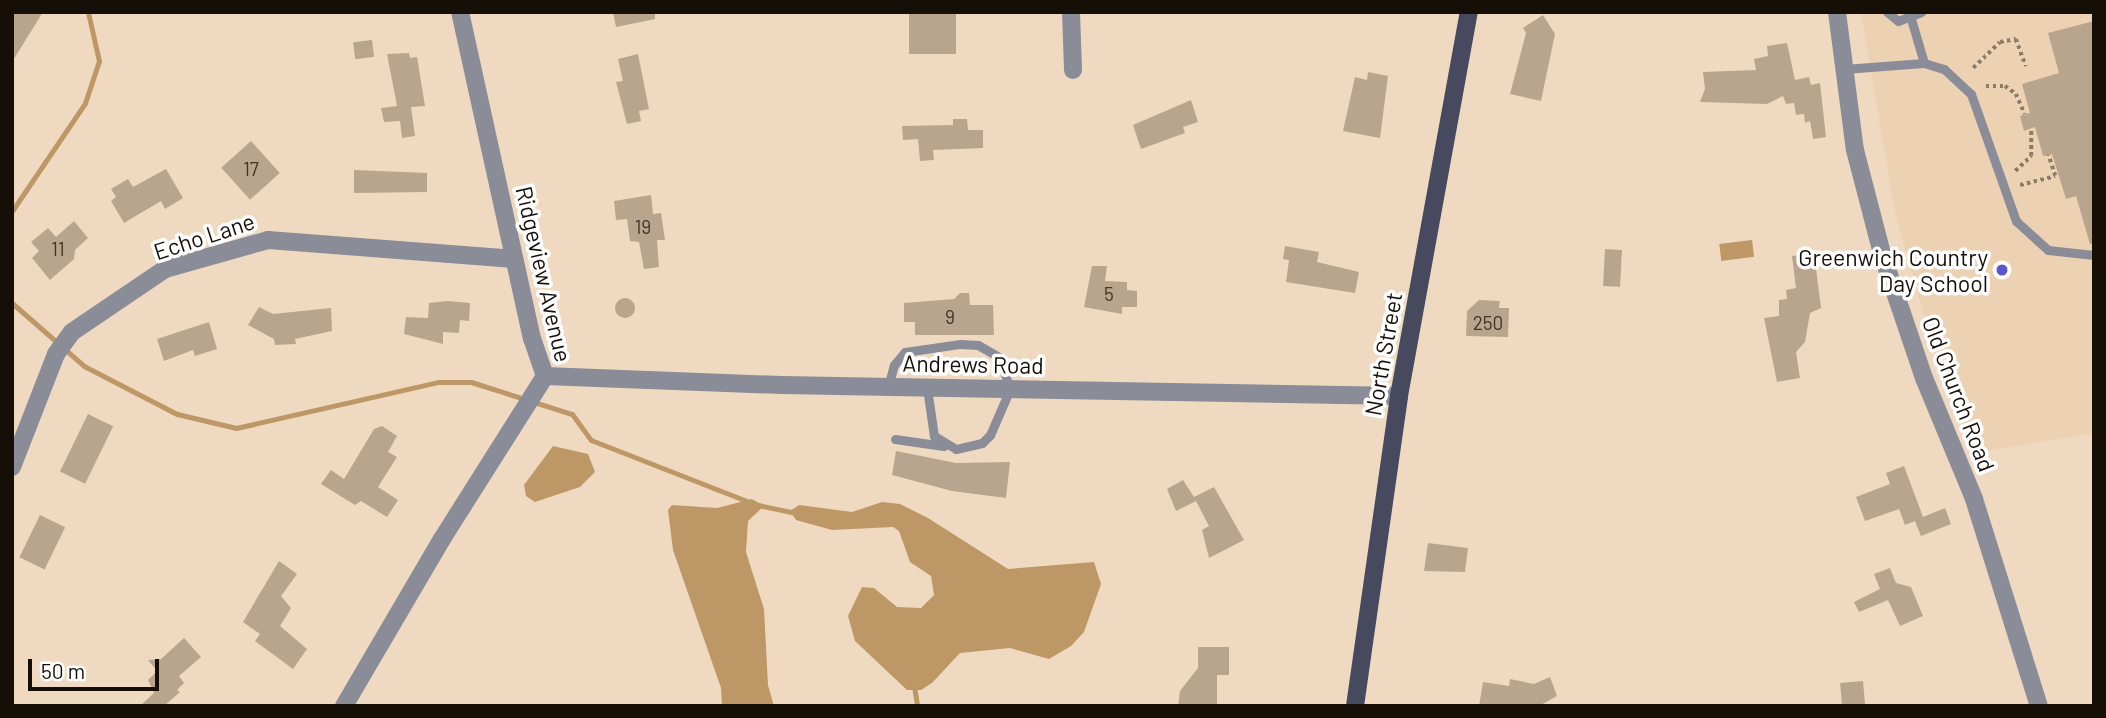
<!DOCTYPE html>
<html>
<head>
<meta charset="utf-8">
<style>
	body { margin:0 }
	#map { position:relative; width:2106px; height:718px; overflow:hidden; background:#efdac1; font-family:Barlow,sans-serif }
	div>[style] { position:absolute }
	.built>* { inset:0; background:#ecd2b2 }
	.water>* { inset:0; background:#bd9866; transform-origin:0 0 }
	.stream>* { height:5px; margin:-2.5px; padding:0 2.5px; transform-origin:2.5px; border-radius:2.5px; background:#bd9866 }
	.building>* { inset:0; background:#b9a58d; transform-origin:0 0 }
	.round { border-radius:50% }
	.path>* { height:3.5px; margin-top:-1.75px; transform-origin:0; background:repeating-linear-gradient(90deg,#8a7b6a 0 3.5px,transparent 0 7px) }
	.service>* { height:9px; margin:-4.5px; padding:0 4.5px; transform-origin:4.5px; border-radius:4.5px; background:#8a8c98 }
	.minor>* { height:18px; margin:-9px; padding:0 9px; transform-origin:9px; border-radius:9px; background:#8a8c98 }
	.primary>* { height:18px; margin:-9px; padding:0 9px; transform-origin:9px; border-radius:9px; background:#47495e }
	.dots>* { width:19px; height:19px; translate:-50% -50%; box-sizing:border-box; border:4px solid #fff; border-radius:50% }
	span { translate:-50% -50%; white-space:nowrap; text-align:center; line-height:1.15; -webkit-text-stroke:7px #fff; paint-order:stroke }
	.number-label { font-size:19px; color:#3f3428 }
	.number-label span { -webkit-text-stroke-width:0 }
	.street-label { font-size:23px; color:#160f07 }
	.poi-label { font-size:23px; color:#160f07 }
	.right { translate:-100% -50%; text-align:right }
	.frame { position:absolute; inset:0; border:14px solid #160f07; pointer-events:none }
	.scale { position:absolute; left:28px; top:659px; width:131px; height:32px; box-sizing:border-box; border:4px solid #160f07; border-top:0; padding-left:9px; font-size:21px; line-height:24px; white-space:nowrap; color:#160f07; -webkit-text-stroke:5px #fff; paint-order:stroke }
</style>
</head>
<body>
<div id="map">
	<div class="built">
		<div style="clip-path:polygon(1861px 12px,2094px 12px,2094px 433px,1975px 453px,1927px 326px,1895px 214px)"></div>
	</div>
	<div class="water">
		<div style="left:1752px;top:240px;width:17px;height:33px;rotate:83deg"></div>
		<div style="clip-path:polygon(553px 446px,588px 454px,595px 472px,580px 487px,535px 502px,526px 496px,524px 485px)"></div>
		<div style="clip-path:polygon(752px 499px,764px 506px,748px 521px,746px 552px,764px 609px,768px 685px,774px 706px,722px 706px,721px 688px,673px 550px,668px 510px,672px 505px,717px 508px)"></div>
		<div style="clip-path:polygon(882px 502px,900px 504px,928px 518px,1008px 569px,1094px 562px,1101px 584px,1084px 632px,1071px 646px,1049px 659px,1010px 648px,960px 653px,932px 683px,921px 690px,907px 690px,855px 641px,848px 616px,862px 587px,874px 588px,897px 607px,921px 608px,934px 595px,931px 576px,910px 562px,899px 531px,893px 527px,832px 530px,796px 520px,790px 511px,799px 505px,852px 512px)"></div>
	</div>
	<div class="stream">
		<div style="left:12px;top:211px;width:130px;rotate:-55.9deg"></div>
		<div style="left:85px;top:103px;width:44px;rotate:-71.6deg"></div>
		<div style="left:99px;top:61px;width:50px;rotate:-102.7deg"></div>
		<div style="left:12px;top:303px;width:96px;rotate:41.2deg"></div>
		<div style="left:84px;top:366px;width:105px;rotate:27.3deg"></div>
		<div style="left:177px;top:414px;width:61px;rotate:13.3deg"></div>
		<div style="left:236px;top:428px;width:208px;rotate:-12.8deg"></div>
		<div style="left:439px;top:382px;width:32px"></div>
		<div style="left:471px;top:382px;width:106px;rotate:17.6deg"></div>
		<div style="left:572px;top:414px;width:32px;rotate:54deg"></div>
		<div style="left:591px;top:440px;width:170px;rotate:21.4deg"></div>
		<div style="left:758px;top:505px;width:40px;rotate:12deg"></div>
		<div style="left:914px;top:686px;width:20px;rotate:81deg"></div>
	</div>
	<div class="building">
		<div style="clip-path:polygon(12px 12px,43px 12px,12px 62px)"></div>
		<div style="clip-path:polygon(613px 12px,655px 12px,655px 19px,616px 27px)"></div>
		<div style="left:909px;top:12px;width:47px;height:42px"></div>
		<div style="clip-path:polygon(1543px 15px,1555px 34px,1541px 101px,1510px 94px,1526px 33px,1523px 28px)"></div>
		<div style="clip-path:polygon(2094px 21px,2094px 244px,2090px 244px,2076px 196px,2066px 199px,2052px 154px,2043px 156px,2035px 127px,2024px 131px,2020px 116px,2030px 113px,2022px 84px,2059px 73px,2048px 33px)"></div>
		<div style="left:372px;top:40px;width:17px;height:19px;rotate:83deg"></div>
		<div style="clip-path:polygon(1787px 43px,1795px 80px,1809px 77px,1811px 85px,1820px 83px,1826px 137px,1813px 139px,1810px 121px,1805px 123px,1804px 114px,1796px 115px,1794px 103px,1786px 104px,1783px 96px,1767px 104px,1700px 102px,1705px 89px,1703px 72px,1756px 70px,1754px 59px,1768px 56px,1767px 46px)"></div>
		<div style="clip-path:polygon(409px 53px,410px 58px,417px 57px,425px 106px,411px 107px,415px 136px,402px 138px,400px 121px,384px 122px,381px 108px,397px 106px,387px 54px)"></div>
		<div style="clip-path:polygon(638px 54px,649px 109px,639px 111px,641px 121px,627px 124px,616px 82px,623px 81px,618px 59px)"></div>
		<div style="clip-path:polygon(1368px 72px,1388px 76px,1380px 138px,1343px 131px,1355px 77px,1367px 80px)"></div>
		<div style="clip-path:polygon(1191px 100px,1198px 122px,1183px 127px,1185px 133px,1141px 149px,1133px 125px)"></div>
		<div style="clip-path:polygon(953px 119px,967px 119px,968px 130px,983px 130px,983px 148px,933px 150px,934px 160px,920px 161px,918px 139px,903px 140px,902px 126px,953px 125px)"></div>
		<div style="left:251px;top:141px;width:43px;height:40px;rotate:48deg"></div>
		<div style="clip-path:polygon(166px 169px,183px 198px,165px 209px,161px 201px,124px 223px,111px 201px,116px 197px,111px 189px,128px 179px,133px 187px)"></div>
		<div style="clip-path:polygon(354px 170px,427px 173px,427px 192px,354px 193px)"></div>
		<div style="clip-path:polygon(651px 195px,653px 214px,661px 213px,665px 240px,657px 240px,659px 267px,644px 269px,639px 242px,630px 241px,627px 219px,616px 220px,614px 201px)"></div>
		<div style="clip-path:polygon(74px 221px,88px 238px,75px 250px,74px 259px,50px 280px,32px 258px,39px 251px,31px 242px,48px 228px,56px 237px)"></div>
		<div style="clip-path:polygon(1285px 246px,1319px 252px,1317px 262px,1359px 272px,1355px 293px,1286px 282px,1289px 260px,1283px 259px)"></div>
		<div style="left:1605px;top:249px;width:17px;height:37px;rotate:3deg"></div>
		<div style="clip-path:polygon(1814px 253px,1821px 308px,1810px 313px,1805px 342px,1796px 352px,1800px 378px,1777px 382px,1764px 318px,1779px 316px,1779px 300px,1787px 299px,1786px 290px,1796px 288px,1792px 256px)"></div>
		<div style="clip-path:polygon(1092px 266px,1107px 266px,1105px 281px,1127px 282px,1127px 290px,1137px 291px,1137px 307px,1122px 307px,1122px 314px,1084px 307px)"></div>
		<div style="clip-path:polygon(960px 293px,969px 293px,970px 305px,993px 305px,994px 335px,915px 335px,915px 322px,904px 322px,904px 303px,954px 299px)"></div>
		<div class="round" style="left:615px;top:298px;width:20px;height:20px"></div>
		<div style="clip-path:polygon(1479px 300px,1500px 301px,1499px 308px,1509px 308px,1508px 337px,1466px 336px,1467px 311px)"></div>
		<div style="clip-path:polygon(448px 301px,470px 303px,469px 321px,460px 320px,459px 333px,443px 332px,443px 344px,404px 334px,406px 317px,428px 318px,429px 303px)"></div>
		<div style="clip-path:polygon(259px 307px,273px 314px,331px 308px,332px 331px,295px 339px,296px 344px,275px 345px,274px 339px,248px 325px)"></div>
		<div style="clip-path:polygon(209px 322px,217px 349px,195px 356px,193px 350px,164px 361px,157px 339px)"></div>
		<div style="left:88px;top:414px;width:28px;height:64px;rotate:26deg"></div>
		<div style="clip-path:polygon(382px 426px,397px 436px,388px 452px,397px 457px,378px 487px,398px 500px,387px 517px,361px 501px,355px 505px,321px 484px,331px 470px,344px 479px,374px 429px)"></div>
		<div style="clip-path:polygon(896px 451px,956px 463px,1010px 462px,1006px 498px,952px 491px,892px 475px)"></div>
		<div style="clip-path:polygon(1904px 466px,1923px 517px,1945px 508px,1951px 524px,1921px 536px,1915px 521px,1905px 525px,1899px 509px,1865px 521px,1856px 497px,1890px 484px,1886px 473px)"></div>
		<div style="clip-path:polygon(1183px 480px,1194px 497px,1214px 487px,1244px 540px,1209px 558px,1202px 530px,1209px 526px,1196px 501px,1176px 511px,1167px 489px)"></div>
		<div style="left:40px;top:515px;width:28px;height:47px;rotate:26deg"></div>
		<div style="clip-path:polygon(1428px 543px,1468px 548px,1465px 572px,1424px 571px)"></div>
		<div style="clip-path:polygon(279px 561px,297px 574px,281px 596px,291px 608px,280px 626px,307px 649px,293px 669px,255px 641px,260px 634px,243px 622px)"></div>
		<div style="clip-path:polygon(1890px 568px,1896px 583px,1911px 587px,1923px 616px,1900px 626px,1888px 600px,1859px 612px,1854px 602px,1880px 589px,1874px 574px)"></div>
		<div style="clip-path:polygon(184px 638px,201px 657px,179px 676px,184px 683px,177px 690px,180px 692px,164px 706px,140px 706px,154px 693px,148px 680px,157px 671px,148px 660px,161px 659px)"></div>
		<div style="clip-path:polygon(1198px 647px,1229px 647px,1229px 675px,1217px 675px,1217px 706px,1178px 706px,1180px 691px,1198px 668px)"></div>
		<div style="clip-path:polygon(1550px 677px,1557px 696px,1539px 706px,1479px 706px,1483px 682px,1509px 686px,1510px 679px,1534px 684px)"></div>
		<div style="left:1863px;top:681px;width:25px;height:23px;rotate:85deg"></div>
	</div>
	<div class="path">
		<div style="left:2087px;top:12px;width:3px"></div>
		<div style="left:1973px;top:68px;width:37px;rotate:-44deg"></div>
		<div style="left:2000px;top:42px;width:16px;rotate:-11deg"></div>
		<div style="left:2016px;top:39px;width:29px;rotate:70deg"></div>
		<div style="left:1986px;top:86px;width:19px"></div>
		<div style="left:2005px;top:86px;width:14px;rotate:36deg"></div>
		<div style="left:2016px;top:94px;width:22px;rotate:66deg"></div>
		<div style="left:2015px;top:171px;width:22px;rotate:-43deg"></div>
		<div style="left:2031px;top:156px;width:27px;rotate:-90deg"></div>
		<div style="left:2020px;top:185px;width:36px;rotate:-14deg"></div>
		<div style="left:2055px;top:176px;width:22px;rotate:-108deg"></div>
	</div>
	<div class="service">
		<div style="left:1887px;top:12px;width:14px;rotate:39deg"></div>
		<div style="left:1898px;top:21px;width:25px;rotate:-21deg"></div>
		<div style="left:1909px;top:12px;width:53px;rotate:73.6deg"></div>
		<div style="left:1924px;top:63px;width:21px;rotate:17deg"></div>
		<div style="left:1944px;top:69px;width:37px;rotate:43deg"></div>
		<div style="left:1971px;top:94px;width:135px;rotate:70.5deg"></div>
		<div style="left:2016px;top:221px;width:43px;rotate:42.2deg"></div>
		<div style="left:2048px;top:250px;width:46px;rotate:6.2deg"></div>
		<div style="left:1844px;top:69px;width:80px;rotate:-4.3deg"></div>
		<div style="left:888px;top:387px;width:23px;rotate:-75deg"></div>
		<div style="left:894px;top:365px;width:17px;rotate:-50deg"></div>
		<div style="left:905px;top:352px;width:56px;rotate:-8.3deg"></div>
		<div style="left:960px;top:344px;width:18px;rotate:3deg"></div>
		<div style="left:978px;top:345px;width:24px;rotate:30deg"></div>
		<div style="left:999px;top:357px;width:34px;rotate:71deg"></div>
		<div style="left:1010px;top:389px;width:50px;rotate:113.5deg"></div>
		<div style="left:990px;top:435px;width:11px;rotate:135deg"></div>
		<div style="left:982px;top:443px;width:27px;rotate:167deg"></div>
		<div style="left:956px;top:449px;width:26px;rotate:-149deg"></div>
		<div style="left:934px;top:436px;width:49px;rotate:-98.3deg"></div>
		<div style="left:895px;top:439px;width:49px;rotate:8.3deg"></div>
	</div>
	<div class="minor">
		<div style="left:1071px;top:12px;width:58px;rotate:88deg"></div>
		<div style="left:1837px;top:12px;width:139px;rotate:82.6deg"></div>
		<div style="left:1855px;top:150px;width:107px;rotate:75.4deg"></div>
		<div style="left:1882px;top:254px;width:131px;rotate:71.3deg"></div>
		<div style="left:1924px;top:378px;width:131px;rotate:67.5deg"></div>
		<div style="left:1974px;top:499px;width:217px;rotate:72.6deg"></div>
		<div style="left:545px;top:376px;width:237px;rotate:2.2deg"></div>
		<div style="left:782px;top:385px;width:617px;rotate:1.02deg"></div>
		<div style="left:12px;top:467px;width:121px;rotate:-68.7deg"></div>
		<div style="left:56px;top:354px;width:27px;rotate:-54deg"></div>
		<div style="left:72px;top:332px;width:112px;rotate:-34.1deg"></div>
		<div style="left:165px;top:269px;width:107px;rotate:-15.7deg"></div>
		<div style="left:268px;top:240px;width:247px;rotate:4.4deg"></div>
		<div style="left:344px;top:706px;width:194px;rotate:-59.6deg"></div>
		<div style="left:442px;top:539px;width:193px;rotate:-57.7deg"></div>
		<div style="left:545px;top:376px;width:39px;rotate:-109deg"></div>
		<div style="left:532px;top:339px;width:335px;rotate:-102.4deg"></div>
	</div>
	<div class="primary">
		<div style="left:1355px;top:706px;width:313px;rotate:-81.9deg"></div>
		<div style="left:1399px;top:396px;width:390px;rotate:-79.7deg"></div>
	</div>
	<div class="dots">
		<div style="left:2002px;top:270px;background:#5956ce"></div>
	</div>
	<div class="number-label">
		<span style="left:251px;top:169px">17</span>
		<span style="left:643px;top:227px">19</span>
		<span style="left:58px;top:249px">11</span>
		<span style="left:1109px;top:294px">5</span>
		<span style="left:950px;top:317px">9</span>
		<span style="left:1488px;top:323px">250</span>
	</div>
	<div class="street-label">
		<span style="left:204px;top:236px;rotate:-18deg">Echo Lane</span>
		<span style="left:544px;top:274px;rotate:77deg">Ridgeview Avenue</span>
		<span style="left:1383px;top:354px;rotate:-80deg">North Street</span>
		<span style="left:973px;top:364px;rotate:1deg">Andrews Road</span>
		<span style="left:1959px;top:394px;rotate:69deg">Old Church Road</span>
	</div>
	<div class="poi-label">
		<span class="right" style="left:1988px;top:270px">Greenwich Country<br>Day School</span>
	</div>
	<div class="frame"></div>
	<div class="scale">50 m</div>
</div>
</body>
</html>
